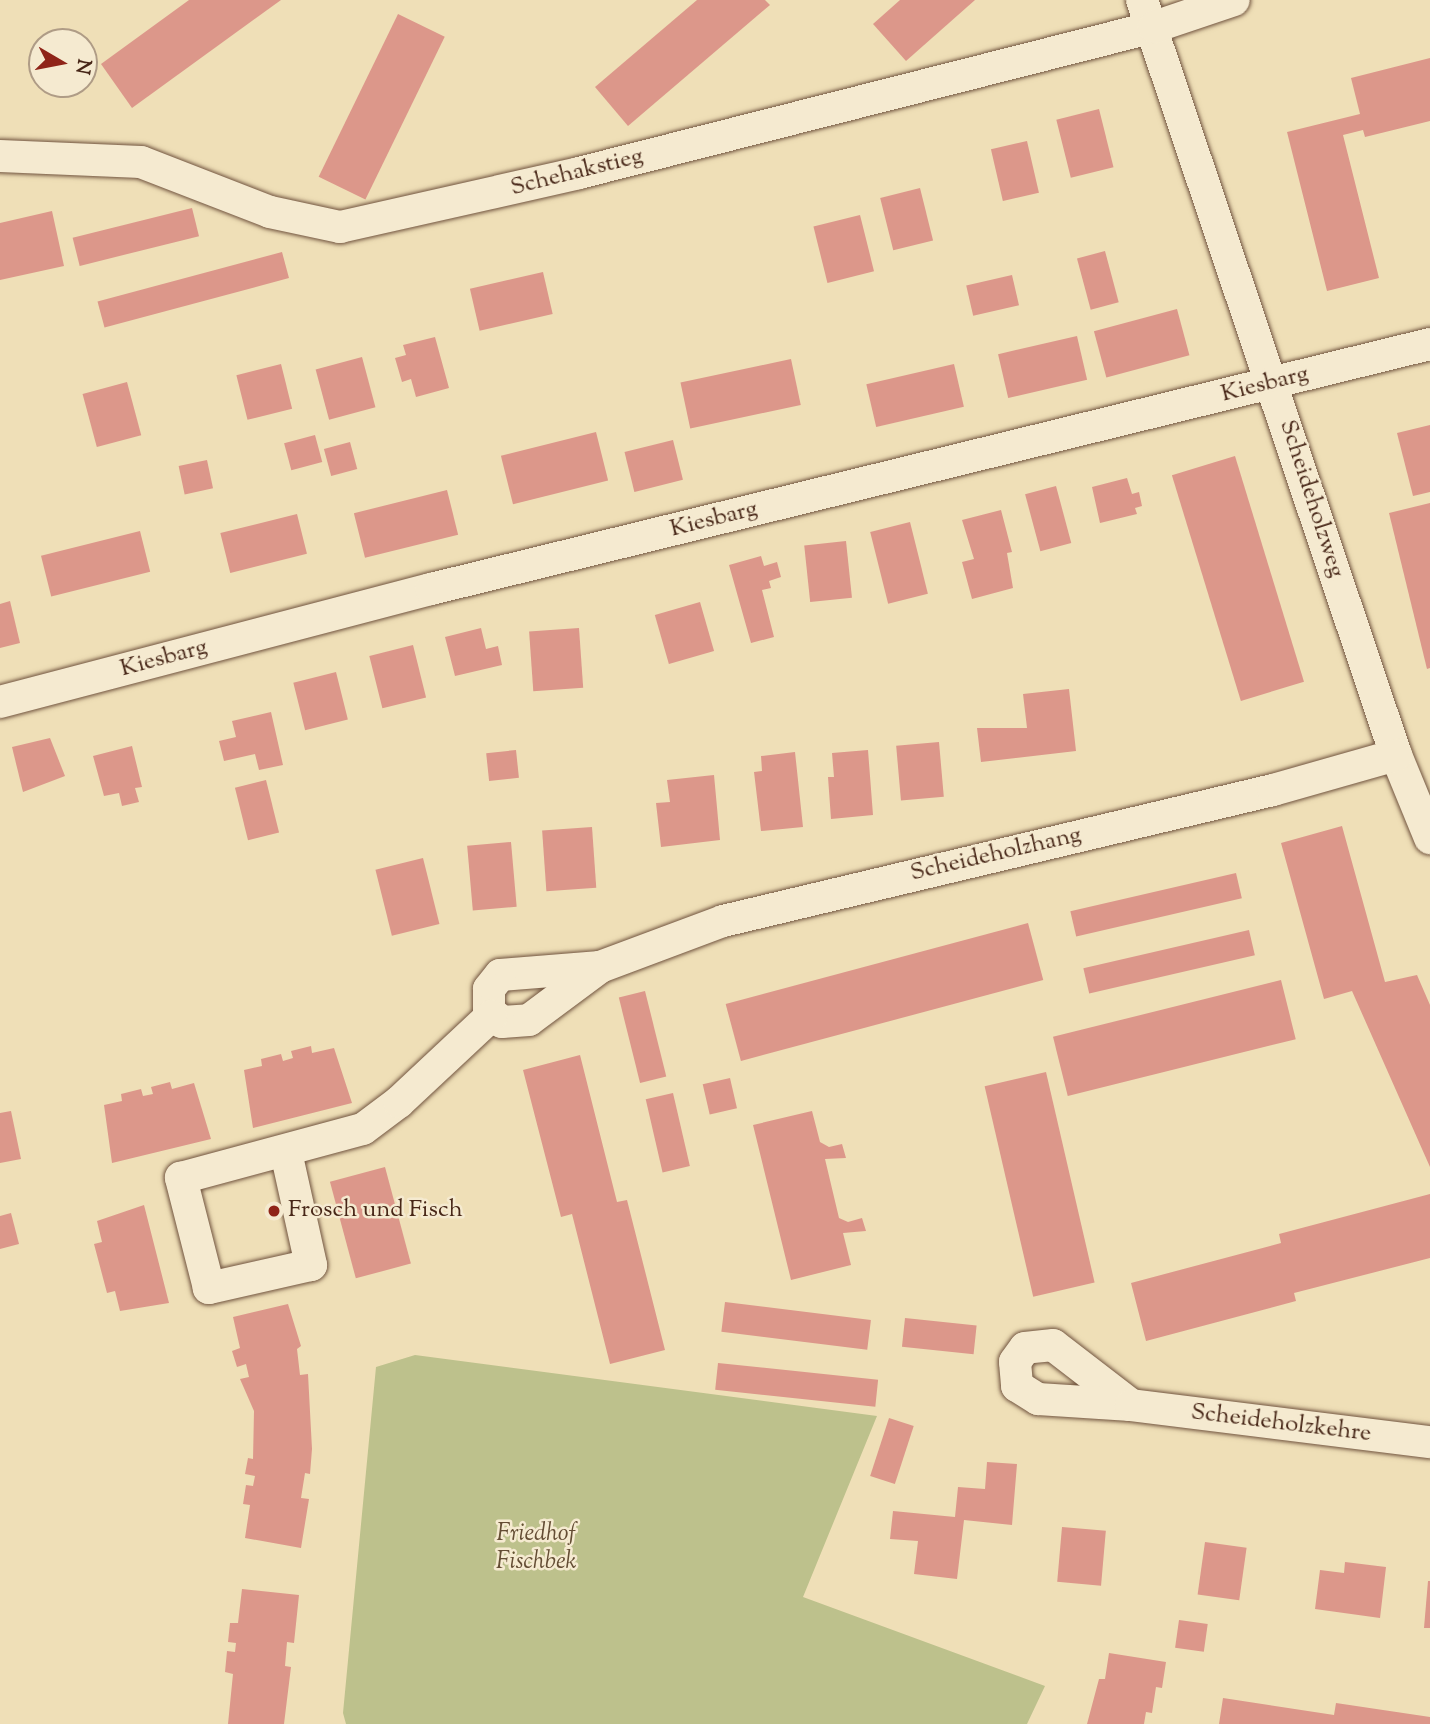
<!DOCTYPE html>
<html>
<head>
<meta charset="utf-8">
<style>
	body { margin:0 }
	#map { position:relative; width:1430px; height:1724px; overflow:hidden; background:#efdfb7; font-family:"Sorts Mill Goudy",serif }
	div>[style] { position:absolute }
	.green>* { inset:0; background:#bdc18c }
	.building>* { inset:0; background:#dc978a; transform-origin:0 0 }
	.roads { filter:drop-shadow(0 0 2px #71543f) drop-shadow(0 0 2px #71543f) }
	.street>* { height:32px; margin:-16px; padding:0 16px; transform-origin:16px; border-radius:16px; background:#f5ead0 }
	.dots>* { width:19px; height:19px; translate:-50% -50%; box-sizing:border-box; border:4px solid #f5ead0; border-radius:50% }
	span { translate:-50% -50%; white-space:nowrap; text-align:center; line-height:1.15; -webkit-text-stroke:5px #f5ead0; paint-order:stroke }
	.street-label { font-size:24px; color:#472617 }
	.poi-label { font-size:24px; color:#472617 }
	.left { translate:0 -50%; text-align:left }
	.park-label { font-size:24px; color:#644d34; font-style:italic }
	.north { position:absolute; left:28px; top:28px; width:70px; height:70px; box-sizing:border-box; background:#f5ead0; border:2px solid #af9c86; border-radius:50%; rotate:100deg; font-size:19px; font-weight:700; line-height:28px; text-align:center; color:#472617 }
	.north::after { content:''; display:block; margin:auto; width:24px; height:32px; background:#8f2418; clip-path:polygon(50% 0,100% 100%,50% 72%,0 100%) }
</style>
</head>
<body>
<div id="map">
	<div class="green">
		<div style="clip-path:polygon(415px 1355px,877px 1416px,803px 1597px,1045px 1686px,1027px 1724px,346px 1724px,343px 1713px,376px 1367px)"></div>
	</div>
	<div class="building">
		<div style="clip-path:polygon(189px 0,281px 0,132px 108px,101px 64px)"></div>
		<div style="clip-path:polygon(697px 0,765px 0,770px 5px,628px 126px,595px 87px)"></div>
		<div style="clip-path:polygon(900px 0,975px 0,906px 61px,873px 24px)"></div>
		<div style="left:398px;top:14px;width:52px;height:181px;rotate:26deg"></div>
		<div style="clip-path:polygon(1430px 58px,1430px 121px,1365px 137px,1363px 130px,1343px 135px,1379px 278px,1327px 291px,1287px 132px,1360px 114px,1351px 78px)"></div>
		<div style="left:1099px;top:109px;width:60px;height:44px;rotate:76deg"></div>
		<div style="left:1027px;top:141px;width:53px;height:37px;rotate:77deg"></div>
		<div style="left:920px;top:188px;width:54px;height:41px;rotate:76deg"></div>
		<div style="left:192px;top:208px;width:29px;height:123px;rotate:76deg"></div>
		<div style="clip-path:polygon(52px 211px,64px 266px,0 280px,0 223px)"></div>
		<div style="left:860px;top:215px;width:58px;height:48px;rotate:76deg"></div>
		<div style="left:1105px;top:251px;width:53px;height:29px;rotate:75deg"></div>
		<div style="left:282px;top:252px;width:27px;height:191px;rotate:75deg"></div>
		<div style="left:543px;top:272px;width:43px;height:75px;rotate:77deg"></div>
		<div style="left:1012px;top:275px;width:31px;height:47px;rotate:77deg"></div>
		<div style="left:1177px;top:309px;width:48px;height:86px;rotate:75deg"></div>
		<div style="left:1077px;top:336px;width:45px;height:81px;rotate:77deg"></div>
		<div style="clip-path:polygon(435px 337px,449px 388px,416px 397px,411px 379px,402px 382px,395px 358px,406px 355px,403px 345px)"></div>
		<div style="left:362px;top:357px;width:52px;height:48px;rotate:75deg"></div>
		<div style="left:791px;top:359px;width:47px;height:113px;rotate:78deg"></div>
		<div style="left:281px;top:364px;width:46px;height:46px;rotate:76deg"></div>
		<div style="left:954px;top:364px;width:44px;height:90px;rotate:77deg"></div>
		<div style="left:127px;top:382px;width:55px;height:46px;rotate:75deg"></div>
		<div style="clip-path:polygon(1430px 425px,1430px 492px,1413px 496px,1397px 433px)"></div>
		<div style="left:596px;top:432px;width:50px;height:98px;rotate:76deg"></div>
		<div style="left:315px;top:435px;width:28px;height:32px;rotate:75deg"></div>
		<div style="left:673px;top:440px;width:41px;height:50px;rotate:76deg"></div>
		<div style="left:350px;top:442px;width:28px;height:27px;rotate:75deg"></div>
		<div style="left:1235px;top:456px;width:236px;height:66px;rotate:73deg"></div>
		<div style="left:207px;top:460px;width:29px;height:29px;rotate:78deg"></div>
		<div style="clip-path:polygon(1127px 478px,1132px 494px,1139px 492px,1142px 506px,1135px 508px,1137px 514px,1100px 523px,1092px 487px)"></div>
		<div style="left:1056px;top:486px;width:59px;height:32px;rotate:75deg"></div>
		<div style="left:447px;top:490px;width:46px;height:96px;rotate:76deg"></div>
		<div style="clip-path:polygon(1430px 503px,1430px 668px,1427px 669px,1389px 513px)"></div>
		<div style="clip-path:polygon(1001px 510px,1012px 552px,1007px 553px,1013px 588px,972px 599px,962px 562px,974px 559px,962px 520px)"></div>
		<div style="left:297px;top:514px;width:41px;height:79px;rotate:76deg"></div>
		<div style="left:910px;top:522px;width:74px;height:41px;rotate:76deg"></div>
		<div style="left:140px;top:531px;width:42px;height:102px;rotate:76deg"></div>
		<div style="left:846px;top:541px;width:57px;height:42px;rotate:84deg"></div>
		<div style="clip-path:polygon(761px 556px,764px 566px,777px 562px,781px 577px,769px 581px,771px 588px,762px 590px,774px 637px,751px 643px,729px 565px)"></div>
		<div style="clip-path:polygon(10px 601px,20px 643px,0 648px,0 604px)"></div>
		<div style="left:700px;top:602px;width:51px;height:47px;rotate:74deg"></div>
		<div style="clip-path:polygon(481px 628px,486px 649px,498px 646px,502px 665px,455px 676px,445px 637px)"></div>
		<div style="left:579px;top:628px;width:60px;height:50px;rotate:86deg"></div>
		<div style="left:413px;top:645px;width:54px;height:45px;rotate:76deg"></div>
		<div style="left:336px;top:672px;width:49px;height:44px;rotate:76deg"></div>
		<div style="clip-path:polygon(1069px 689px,1076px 751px,981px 762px,977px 728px,1027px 728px,1023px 694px)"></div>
		<div style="clip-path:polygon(271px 712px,283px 765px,259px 770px,255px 754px,224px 761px,219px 741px,236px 737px,232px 721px)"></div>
		<div style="clip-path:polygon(50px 738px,65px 776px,23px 792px,12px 747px)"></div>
		<div style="left:939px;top:742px;width:55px;height:43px;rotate:85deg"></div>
		<div style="clip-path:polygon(132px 746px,142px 787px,135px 788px,139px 802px,122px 806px,119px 793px,104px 796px,93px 756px)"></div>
		<div style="left:516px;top:750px;width:28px;height:30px;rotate:84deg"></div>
		<div style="clip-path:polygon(868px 750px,873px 815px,831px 819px,828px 777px,834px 777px,832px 753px)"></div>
		<div style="clip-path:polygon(795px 752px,803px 827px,761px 831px,754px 772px,762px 771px,761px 756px)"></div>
		<div style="clip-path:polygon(714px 775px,720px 840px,661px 847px,656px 803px,670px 802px,667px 780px)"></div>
		<div style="left:266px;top:780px;width:54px;height:32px;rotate:76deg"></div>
		<div style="clip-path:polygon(1342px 826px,1385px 982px,1417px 975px,1430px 1005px,1430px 1167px,1352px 991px,1324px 999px,1281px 843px)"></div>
		<div style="left:592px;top:827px;width:61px;height:50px;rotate:86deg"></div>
		<div style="left:511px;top:842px;width:65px;height:44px;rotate:85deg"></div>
		<div style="left:423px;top:858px;width:68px;height:49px;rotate:76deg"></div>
		<div style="left:1236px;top:873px;width:26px;height:170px;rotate:77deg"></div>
		<div style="left:1028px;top:923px;width:59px;height:313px;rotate:75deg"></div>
		<div style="left:1249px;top:930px;width:26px;height:170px;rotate:77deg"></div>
		<div style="left:1281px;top:980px;width:61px;height:235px;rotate:76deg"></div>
		<div style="left:645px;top:991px;width:88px;height:27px;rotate:76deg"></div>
		<div style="clip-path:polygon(311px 1046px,312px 1053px,334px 1048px,352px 1103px,253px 1128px,244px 1070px,262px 1066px,261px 1059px,281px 1054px,283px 1061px,293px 1058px,291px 1051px)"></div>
		<div style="clip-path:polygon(580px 1055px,617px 1202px,627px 1200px,665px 1350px,610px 1364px,572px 1214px,561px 1217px,523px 1070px)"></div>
		<div style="left:1046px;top:1072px;width:216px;height:63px;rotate:77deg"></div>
		<div style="left:730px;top:1078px;width:31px;height:28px;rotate:77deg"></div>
		<div style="clip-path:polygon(170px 1082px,172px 1089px,194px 1083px,211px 1139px,112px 1163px,104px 1105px,122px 1101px,121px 1094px,141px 1089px,143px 1096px,153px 1094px,151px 1087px)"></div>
		<div style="left:673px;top:1093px;width:75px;height:28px;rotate:77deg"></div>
		<div style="clip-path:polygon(11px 1111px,21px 1159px,0 1163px,0 1113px)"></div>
		<div style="clip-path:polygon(812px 1111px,820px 1142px,829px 1147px,842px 1144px,846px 1158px,825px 1159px,839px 1218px,848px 1222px,862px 1218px,866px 1231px,843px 1233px,851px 1265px,791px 1280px,753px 1125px)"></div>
		<div style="left:385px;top:1167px;width:100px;height:57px;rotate:75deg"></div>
		<div style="clip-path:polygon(1430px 1194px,1430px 1258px,1294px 1293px,1296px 1301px,1146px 1341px,1131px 1283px,1281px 1243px,1279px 1234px)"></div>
		<div style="clip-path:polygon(144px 1205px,169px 1303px,120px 1311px,115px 1291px,107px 1293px,94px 1244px,102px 1242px,97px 1221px)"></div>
		<div style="clip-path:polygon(11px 1213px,19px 1244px,0 1249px,0 1216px)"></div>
		<div style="left:725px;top:1302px;width:147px;height:30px;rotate:7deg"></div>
		<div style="clip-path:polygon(288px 1304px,301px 1346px,297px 1349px,300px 1375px,308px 1374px,312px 1449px,310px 1474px,305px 1473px,301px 1498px,309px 1499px,301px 1548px,245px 1538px,250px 1505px,243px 1504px,246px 1485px,253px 1486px,255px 1476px,245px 1474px,248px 1458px,253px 1459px,254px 1411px,240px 1379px,249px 1377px,246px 1364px,237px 1367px,232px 1351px,240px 1348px,233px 1317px)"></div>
		<div style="left:905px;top:1318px;width:72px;height:29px;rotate:6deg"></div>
		<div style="left:718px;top:1363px;width:161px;height:27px;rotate:6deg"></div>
		<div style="left:889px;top:1418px;width:26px;height:61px;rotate:18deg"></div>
		<div style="clip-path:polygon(987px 1462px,1017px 1464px,1012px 1525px,964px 1520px,957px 1579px,914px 1574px,918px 1541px,890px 1539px,893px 1511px,955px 1517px,958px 1487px,985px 1489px)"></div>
		<div style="left:1062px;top:1527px;width:44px;height:55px;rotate:5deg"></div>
		<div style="left:1205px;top:1542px;width:42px;height:53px;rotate:8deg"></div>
		<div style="clip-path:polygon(1345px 1562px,1386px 1567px,1380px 1618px,1315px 1609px,1320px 1570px,1344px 1573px)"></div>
		<div style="clip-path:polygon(1428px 1581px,1430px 1581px,1430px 1628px,1424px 1628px)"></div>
		<div style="clip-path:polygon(242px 1589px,299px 1595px,294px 1643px,287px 1642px,285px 1666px,291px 1667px,284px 1724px,228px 1724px,233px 1674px,225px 1672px,227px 1651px,235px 1652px,236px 1643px,228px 1642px,230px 1623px,238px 1623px)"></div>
		<div style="left:1179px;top:1620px;width:29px;height:28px;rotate:8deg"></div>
		<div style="clip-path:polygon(1109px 1653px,1166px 1662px,1162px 1688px,1156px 1687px,1152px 1713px,1146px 1712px,1144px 1724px,1087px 1724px,1099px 1679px,1105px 1679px)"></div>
		<div style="clip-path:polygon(1223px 1698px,1334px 1715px,1336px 1703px,1430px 1717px,1430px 1724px,1219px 1724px)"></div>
	</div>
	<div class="roads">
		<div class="street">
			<div style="left:1142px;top:0;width:797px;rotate:71.41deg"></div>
			<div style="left:1396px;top:755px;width:90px;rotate:67.7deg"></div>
			<div style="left:0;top:156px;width:141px;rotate:2.4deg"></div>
			<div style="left:141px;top:162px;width:138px;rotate:21.2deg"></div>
			<div style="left:270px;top:212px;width:72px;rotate:12.1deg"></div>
			<div style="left:340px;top:227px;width:245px;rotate:-12.7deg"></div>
			<div style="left:579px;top:173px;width:593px;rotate:-14.25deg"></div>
			<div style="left:1154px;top:27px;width:84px;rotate:-18.6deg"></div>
			<div style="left:0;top:702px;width:446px;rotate:-14.7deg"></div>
			<div style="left:431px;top:589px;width:1029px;rotate:-13.78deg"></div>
			<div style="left:600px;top:967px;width:100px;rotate:175.4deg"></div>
			<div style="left:500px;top:975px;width:18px;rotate:128deg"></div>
			<div style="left:489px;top:989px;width:22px;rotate:90deg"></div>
			<div style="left:489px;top:1011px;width:17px;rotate:40deg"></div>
			<div style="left:502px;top:1022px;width:27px;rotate:-4deg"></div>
			<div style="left:529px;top:1020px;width:89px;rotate:-36.7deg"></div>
			<div style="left:600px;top:967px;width:131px;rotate:-20.5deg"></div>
			<div style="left:723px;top:921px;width:565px;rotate:-13.4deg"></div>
			<div style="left:1273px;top:790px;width:128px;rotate:-15.9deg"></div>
			<div style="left:286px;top:1152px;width:116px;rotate:77.5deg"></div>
			<div style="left:311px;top:1265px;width:105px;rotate:167.3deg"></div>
			<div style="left:209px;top:1288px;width:114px;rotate:-104.3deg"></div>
			<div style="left:181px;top:1178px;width:188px;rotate:-15.1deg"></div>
			<div style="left:363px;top:1129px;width:45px;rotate:-36.9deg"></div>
			<div style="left:399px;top:1102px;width:126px;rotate:-43.1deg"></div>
			<div style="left:1131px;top:1405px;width:98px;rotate:-142.4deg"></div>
			<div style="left:1053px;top:1345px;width:28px;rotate:174deg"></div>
			<div style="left:1025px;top:1348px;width:17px;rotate:126deg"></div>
			<div style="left:1015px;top:1362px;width:24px;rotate:85deg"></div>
			<div style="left:1017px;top:1386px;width:25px;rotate:32deg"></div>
			<div style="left:1038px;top:1399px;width:93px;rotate:3.7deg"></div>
			<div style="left:1131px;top:1405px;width:301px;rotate:7.1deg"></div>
		</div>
	</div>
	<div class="dots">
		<div style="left:274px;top:1211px;background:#8f2418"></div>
	</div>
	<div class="street-label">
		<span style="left:577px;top:173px;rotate:-14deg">Schehakstieg</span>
		<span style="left:1265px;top:385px;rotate:-14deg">Kiesbarg</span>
		<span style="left:1311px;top:499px;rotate:72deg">Scheideholzweg</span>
		<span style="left:714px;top:520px;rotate:-14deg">Kiesbarg</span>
		<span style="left:164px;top:659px;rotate:-15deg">Kiesbarg</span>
		<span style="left:996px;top:855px;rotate:-13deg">Scheideholzhang</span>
		<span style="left:1281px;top:1424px;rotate:7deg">Scheideholzkehre</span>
	</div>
	<div class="poi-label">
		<span class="left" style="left:288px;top:1211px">Frosch und Fisch</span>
	</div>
	<div class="park-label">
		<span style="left:536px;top:1549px">Friedhof<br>Fischbek</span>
	</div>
	<div class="north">N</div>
</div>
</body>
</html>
